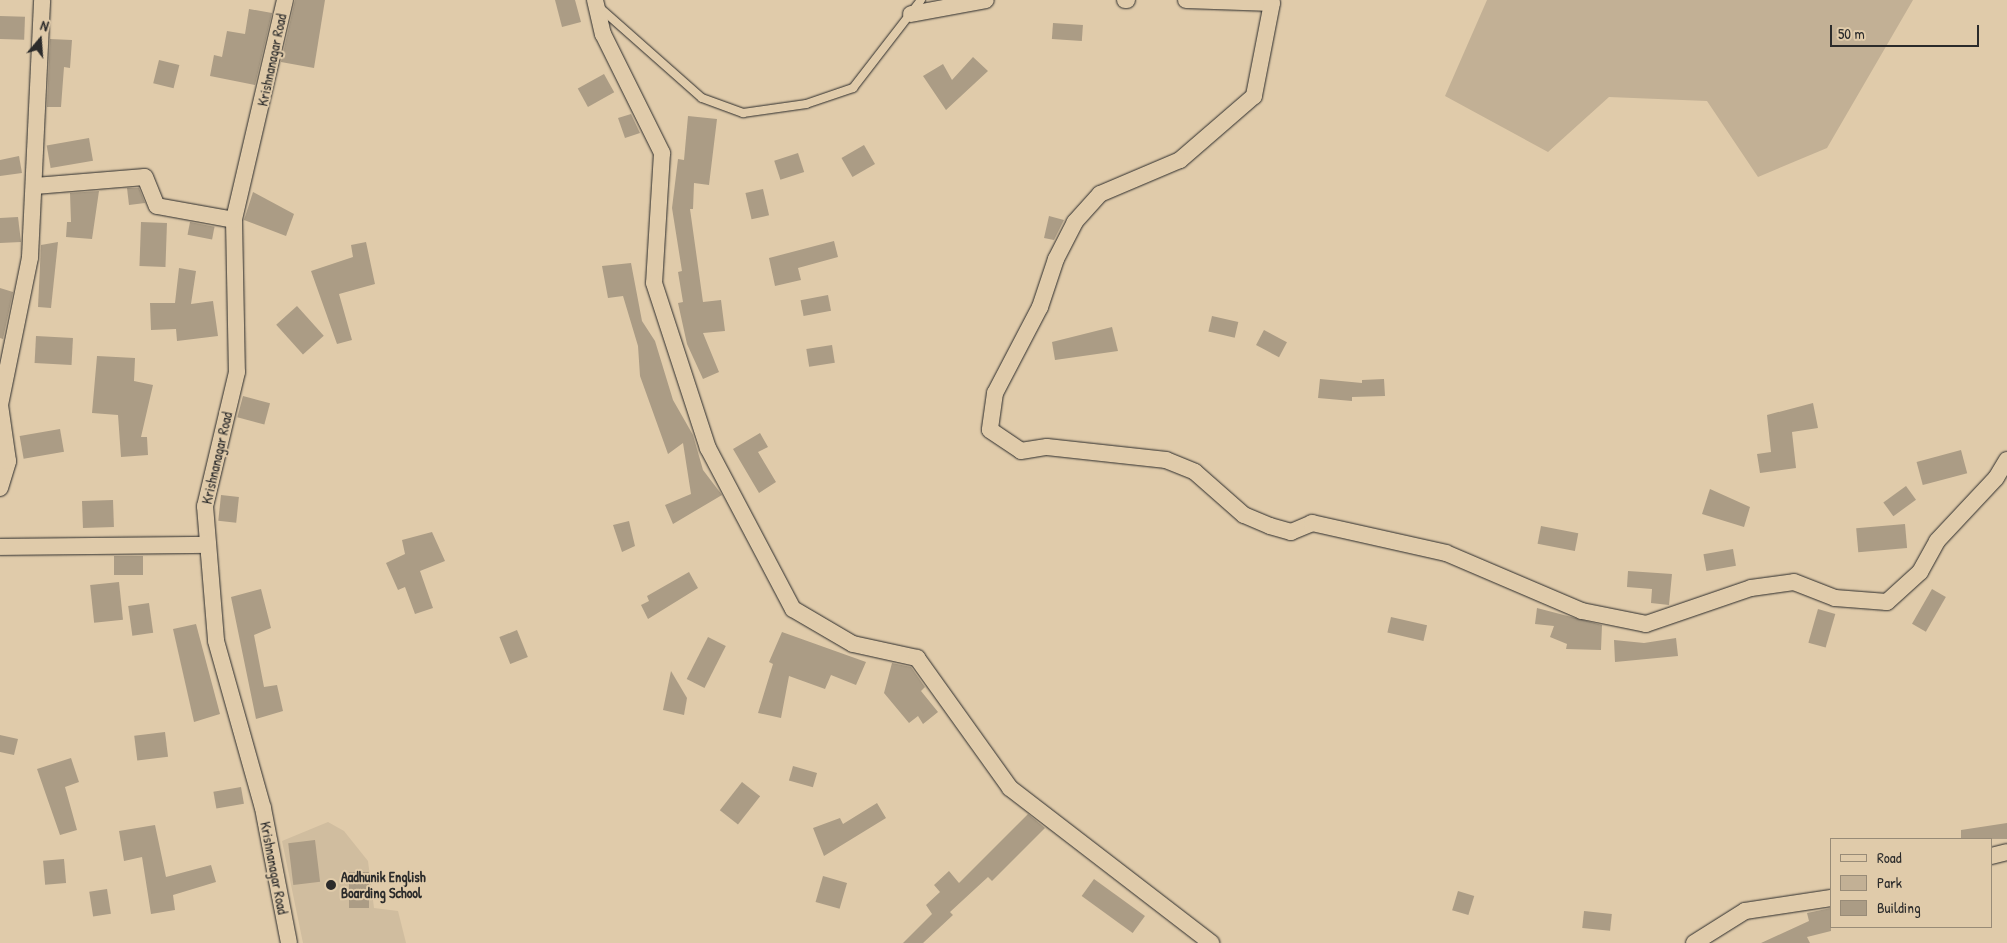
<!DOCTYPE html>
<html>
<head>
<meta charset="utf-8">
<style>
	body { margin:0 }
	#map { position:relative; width:2007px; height:943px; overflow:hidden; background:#e0cbaa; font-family:"Patrick Hand",sans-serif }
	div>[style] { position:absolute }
	.built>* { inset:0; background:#d0bd9f }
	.green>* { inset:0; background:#c2b095 }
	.building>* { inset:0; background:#ab9c85; transform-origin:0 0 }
	.roads { filter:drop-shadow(0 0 1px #2b2b2b) drop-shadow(0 0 1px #2b2b2b) }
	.lane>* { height:8px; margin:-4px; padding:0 4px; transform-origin:4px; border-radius:4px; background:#e0cbaa }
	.street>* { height:16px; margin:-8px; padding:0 8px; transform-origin:8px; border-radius:8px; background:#e0cbaa }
	.dots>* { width:14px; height:14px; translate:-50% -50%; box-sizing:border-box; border:2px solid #e0cbaa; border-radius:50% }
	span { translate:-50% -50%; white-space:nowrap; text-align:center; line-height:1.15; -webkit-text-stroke:4px #e0cbaa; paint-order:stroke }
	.street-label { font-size:14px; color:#2b2b2b }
	.poi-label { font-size:14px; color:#2b2b2b; font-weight:700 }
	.left { translate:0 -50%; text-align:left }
	.legend { position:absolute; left:1830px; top:838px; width:162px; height:90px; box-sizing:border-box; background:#e0cbaa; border:1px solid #988b77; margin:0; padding:6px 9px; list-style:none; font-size:15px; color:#2b2b2b }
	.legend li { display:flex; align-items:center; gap:10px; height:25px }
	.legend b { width:25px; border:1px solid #988b77 }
	.north { position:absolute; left:15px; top:15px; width:50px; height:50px; -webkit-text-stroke:4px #e0cbaa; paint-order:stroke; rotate:18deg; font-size:14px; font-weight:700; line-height:20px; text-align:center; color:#2b2b2b }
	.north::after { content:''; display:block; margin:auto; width:18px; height:22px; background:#2b2b2b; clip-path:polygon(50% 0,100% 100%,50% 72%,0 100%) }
	.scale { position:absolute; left:1830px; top:25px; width:149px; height:22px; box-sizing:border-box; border:2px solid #2b2b2b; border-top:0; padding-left:6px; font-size:15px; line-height:18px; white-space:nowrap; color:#2b2b2b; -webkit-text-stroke:4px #e0cbaa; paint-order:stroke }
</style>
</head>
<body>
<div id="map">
	<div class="built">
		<div style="clip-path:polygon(328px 822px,344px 831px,368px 861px,374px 908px,398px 911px,406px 943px,303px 943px,282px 841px)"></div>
	</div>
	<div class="green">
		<div style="clip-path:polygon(1487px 0,1913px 0,1827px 148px,1758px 177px,1707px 101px,1609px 97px,1548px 152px,1445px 96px)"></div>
	</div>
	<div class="building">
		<div style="clip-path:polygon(295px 0,325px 0,314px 68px,281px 62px)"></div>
		<div style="clip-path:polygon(555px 0,575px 0,581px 22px,562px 27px)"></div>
		<div style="clip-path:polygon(249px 9px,272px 13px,255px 85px,210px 76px,214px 55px,222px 57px,227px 31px,245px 34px)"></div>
		<div style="left:0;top:16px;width:25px;height:23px;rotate:2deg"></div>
		<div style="left:1053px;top:23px;width:30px;height:16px;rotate:4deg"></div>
		<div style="clip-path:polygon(50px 39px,72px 40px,70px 68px,64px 67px,61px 107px,47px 107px)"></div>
		<div style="clip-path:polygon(973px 57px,988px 71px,946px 110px,923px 76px,943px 64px,952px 80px)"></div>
		<div style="left:159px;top:60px;width:21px;height:24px;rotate:14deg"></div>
		<div style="left:604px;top:74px;width:21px;height:30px;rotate:61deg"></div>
		<div style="clip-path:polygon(631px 114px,640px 133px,625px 138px,618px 118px)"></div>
		<div style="clip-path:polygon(688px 116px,717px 119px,709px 185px,694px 183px,693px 209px,690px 209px,703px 302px,721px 300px,725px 331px,703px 333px,719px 372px,703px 379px,687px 344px,678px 303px,683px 302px,678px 272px,682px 271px,672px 208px,678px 159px,684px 160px)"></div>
		<div style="left:89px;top:138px;width:23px;height:43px;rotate:80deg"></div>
		<div style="left:864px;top:145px;width:22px;height:26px;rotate:60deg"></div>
		<div style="left:798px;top:153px;width:20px;height:25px;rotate:72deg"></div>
		<div style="clip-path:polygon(19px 156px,22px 173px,0 176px,0 160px)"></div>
		<div style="clip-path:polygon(127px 188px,139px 188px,145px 203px,129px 205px)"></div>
		<div style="left:763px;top:189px;width:27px;height:18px;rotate:77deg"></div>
		<div style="clip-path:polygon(99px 191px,92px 239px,66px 237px,67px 222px,71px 222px,70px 193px)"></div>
		<div style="clip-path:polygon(253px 192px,294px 214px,286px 236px,244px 220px)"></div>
		<div style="clip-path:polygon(1049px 216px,1064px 220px,1054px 240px,1044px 238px)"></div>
		<div style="clip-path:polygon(18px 217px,21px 242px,0 243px,0 218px)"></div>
		<div style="left:141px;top:222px;width:26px;height:44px;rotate:2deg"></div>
		<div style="left:190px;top:222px;width:25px;height:13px;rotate:11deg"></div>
		<div style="clip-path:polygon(834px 241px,838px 257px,798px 268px,801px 280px,775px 286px,769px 258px)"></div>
		<div style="clip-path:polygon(58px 242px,51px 308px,38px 307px,41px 245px)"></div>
		<div style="clip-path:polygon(366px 242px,375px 284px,339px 294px,352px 340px,337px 344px,311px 271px,353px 257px,351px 245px)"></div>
		<div style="clip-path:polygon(631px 263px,642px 321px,655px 341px,673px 400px,693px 435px,703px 470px,722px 495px,673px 524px,665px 505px,691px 494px,683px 443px,668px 454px,640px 376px,638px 346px,623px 296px,608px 298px,602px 266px)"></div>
		<div style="clip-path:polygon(179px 268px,196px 271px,191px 304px,213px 301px,218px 336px,177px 341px,176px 329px,151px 330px,150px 303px,175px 303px)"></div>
		<div style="clip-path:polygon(0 288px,13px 292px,3px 339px,0 338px)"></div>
		<div style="left:828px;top:295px;width:16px;height:28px;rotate:79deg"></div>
		<div style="left:297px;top:306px;width:40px;height:28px;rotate:48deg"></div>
		<div style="left:1212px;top:316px;width:27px;height:16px;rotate:13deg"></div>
		<div style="clip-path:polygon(1112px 327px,1118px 351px,1055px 360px,1052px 342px)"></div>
		<div style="left:1264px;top:330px;width:26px;height:17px;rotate:28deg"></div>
		<div style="left:36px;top:336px;width:37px;height:27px;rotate:3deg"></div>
		<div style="left:832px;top:345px;width:18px;height:26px;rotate:81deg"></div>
		<div style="clip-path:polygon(97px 356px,135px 358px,134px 381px,153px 385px,141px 437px,147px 437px,148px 455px,121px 457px,118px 415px,92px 413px)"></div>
		<div style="clip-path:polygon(1320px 379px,1362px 383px,1362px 380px,1384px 379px,1385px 396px,1352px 397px,1352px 401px,1318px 398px)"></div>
		<div style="left:243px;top:396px;width:28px;height:22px;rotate:15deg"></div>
		<div style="clip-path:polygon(1813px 403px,1818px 428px,1792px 432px,1796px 468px,1760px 473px,1757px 454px,1771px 452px,1767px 415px)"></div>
		<div style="left:60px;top:429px;width:23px;height:41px;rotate:80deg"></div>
		<div style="clip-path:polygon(760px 433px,768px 447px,758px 452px,776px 482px,759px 493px,733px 449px)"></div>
		<div style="left:1961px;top:450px;width:24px;height:46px;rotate:75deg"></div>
		<div style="left:1906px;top:486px;width:17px;height:28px;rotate:54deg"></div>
		<div style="clip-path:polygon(1710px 489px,1750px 507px,1744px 527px,1702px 514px)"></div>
		<div style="left:221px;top:495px;width:18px;height:26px;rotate:6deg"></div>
		<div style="left:113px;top:500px;width:27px;height:31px;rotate:88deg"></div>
		<div style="clip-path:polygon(629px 521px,635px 546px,622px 552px,613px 525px)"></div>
		<div style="left:1905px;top:524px;width:24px;height:49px;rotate:85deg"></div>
		<div style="left:1541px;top:526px;width:38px;height:18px;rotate:11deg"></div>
		<div style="clip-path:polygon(432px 532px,445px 561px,420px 571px,433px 608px,415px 614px,405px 587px,398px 590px,386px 563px,405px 554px,402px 540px)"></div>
		<div style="left:1733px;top:549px;width:17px;height:30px;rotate:80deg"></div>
		<div style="left:114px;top:556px;width:29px;height:19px"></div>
		<div style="clip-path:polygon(1628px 571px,1672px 574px,1669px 605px,1651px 603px,1652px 589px,1627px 587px)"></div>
		<div style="clip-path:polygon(689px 572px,698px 588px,648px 619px,641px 605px,649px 601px,647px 596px)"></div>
		<div style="left:119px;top:582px;width:38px;height:29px;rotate:84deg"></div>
		<div style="clip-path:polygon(261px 589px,271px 628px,254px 635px,264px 687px,277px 685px,283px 711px,256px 719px,231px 597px)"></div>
		<div style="left:1932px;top:589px;width:16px;height:40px;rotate:30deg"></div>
		<div style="left:149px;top:603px;width:30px;height:21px;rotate:82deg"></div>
		<div style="clip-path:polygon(1537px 608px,1602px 625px,1601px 650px,1566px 649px,1567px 644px,1550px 637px,1554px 626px,1535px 624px)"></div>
		<div style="left:1818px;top:609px;width:18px;height:35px;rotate:16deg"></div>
		<div style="left:1391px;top:617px;width:37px;height:16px;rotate:13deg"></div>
		<div style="clip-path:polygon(196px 624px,220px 714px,194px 722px,173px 629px)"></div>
		<div style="left:517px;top:630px;width:29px;height:19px;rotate:68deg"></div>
		<div style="clip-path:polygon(782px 632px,866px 662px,856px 685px,831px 675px,825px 689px,789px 676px,781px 718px,758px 713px,773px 664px,769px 662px)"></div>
		<div style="left:708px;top:637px;width:20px;height:47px;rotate:27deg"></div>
		<div style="clip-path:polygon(1676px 638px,1678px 656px,1615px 662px,1614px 640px,1644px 643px)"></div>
		<div style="clip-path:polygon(892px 663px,911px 667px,925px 687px,921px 691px,938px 712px,923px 724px,918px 716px,909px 723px,884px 693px)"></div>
		<div style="clip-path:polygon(671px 671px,687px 698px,684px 715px,663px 710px)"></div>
		<div style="left:165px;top:732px;width:25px;height:31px;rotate:83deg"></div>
		<div style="clip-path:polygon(0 735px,18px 739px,14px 755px,0 752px)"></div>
		<div style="clip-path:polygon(71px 758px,79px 782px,65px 787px,77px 830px,60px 835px,37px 769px)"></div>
		<div style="left:793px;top:766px;width:25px;height:15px;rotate:16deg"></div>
		<div style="left:742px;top:782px;width:23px;height:36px;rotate:38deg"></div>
		<div style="left:241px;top:787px;width:17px;height:28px;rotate:80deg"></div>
		<div style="clip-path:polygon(877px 803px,886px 818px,824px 856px,813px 828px,840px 818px,843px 824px)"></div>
		<div style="clip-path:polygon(1028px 814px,1045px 828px,992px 881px,988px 877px,950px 912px,953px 915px,923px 943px,903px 943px,932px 914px,926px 905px,940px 892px,934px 885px,949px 871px,959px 883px)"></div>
		<div style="clip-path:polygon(2007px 823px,2007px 839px,1961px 839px,1961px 830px)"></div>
		<div style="clip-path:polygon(155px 825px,166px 877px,211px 865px,216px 882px,173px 895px,175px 910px,151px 914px,142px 857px,124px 861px,119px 831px)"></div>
		<div style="left:315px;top:840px;width:42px;height:27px;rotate:83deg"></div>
		<div style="left:64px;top:859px;width:24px;height:21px;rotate:85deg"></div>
		<div style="left:349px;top:872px;width:20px;height:36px"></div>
		<div style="left:823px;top:876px;width:25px;height:27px;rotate:16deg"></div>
		<div style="left:1094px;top:879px;width:63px;height:21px;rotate:36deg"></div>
		<div style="left:107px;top:889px;width:25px;height:18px;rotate:81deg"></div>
		<div style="left:1458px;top:891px;width:17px;height:20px;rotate:17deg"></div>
		<div style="clip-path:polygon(1831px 908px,1831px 931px,1807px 937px,1810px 943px,1761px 943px,1809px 921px,1807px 913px)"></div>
		<div style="left:1584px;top:911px;width:28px;height:17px;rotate:6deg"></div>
	</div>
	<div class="roads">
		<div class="lane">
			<div style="left:599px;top:7px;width:137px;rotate:41.5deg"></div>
			<div style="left:702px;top:98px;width:44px;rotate:20.1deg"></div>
			<div style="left:743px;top:113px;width:64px;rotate:-8.1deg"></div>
			<div style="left:806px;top:104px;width:50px;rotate:-18.8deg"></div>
			<div style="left:853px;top:88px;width:111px;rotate:-52.3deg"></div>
		</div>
		<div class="street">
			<div style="left:285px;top:0;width:226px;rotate:103.1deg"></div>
			<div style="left:234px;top:220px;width:152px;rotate:88.9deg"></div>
			<div style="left:237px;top:372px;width:138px;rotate:103.4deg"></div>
			<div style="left:205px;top:506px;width:135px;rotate:85.3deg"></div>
			<div style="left:216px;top:641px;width:173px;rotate:74.3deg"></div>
			<div style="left:263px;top:808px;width:137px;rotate:79.1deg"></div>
			<div style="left:595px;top:0;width:35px;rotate:77deg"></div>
			<div style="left:603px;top:34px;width:133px;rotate:63.6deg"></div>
			<div style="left:662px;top:153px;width:130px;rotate:93.5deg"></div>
			<div style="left:654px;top:283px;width:174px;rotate:71.9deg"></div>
			<div style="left:708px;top:448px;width:182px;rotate:62.2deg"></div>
			<div style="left:793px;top:609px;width:69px;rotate:30.3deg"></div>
			<div style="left:853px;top:644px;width:66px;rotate:12.3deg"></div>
			<div style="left:917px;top:658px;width:160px;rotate:54.4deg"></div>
			<div style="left:1010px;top:788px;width:254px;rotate:37.6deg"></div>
			<div style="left:1125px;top:0;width:2px"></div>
			<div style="left:1186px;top:0;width:86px;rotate:2deg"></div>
			<div style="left:1272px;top:3px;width:95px;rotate:101deg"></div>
			<div style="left:1254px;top:96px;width:98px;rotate:139.1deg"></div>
			<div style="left:1180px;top:160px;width:87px;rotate:157deg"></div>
			<div style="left:1100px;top:194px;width:38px;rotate:132deg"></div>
			<div style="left:1075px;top:222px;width:42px;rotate:117.2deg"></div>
			<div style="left:1056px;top:259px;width:51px;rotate:108.4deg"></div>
			<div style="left:1040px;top:307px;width:97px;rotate:117.6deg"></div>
			<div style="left:995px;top:393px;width:37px;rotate:98deg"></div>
			<div style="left:990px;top:430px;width:37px;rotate:34deg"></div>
			<div style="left:1021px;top:451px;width:26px;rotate:-9deg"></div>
			<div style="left:1047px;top:447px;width:120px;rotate:6.2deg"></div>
			<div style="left:1166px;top:460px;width:31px;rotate:22deg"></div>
			<div style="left:1195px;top:472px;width:65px;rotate:41.3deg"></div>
			<div style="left:1244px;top:515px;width:28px;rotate:23deg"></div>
			<div style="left:1270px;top:526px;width:22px;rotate:16deg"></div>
			<div style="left:1291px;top:532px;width:23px;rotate:-23deg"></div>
			<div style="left:1312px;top:523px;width:137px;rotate:12.6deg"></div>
			<div style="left:1446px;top:553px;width:148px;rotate:23.1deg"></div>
			<div style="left:1582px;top:611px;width:65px;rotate:11.5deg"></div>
			<div style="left:1646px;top:624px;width:111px;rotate:-18.9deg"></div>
			<div style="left:1751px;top:588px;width:43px;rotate:-7.9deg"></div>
			<div style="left:1794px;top:582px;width:44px;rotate:21.3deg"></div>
			<div style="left:1835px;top:598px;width:52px;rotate:4.4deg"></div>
			<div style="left:1887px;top:602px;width:45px;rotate:-42.3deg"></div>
			<div style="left:1920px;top:572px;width:35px;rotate:-61deg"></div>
			<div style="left:1937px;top:541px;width:86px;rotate:-46.9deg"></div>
			<div style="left:1996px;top:478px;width:21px;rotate:-59deg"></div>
			<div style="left:911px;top:14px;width:76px;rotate:-10.6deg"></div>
			<div style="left:35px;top:186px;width:110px;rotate:-4.7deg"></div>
			<div style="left:145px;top:177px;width:31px;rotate:68deg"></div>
			<div style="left:157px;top:206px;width:78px;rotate:10.3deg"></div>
			<div style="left:0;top:488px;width:28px;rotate:-73deg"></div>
			<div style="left:8px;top:461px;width:57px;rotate:-98.1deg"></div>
			<div style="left:0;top:405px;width:151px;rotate:-78.5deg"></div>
			<div style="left:30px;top:257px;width:257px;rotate:-87.3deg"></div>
			<div style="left:0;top:547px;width:208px;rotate:-0.6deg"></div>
			<div style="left:1991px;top:856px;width:16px;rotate:-14deg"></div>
			<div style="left:1694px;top:943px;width:60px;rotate:-32.1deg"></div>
			<div style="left:1745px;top:911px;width:87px;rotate:-8.6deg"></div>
		</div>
	</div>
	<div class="dots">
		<div style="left:331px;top:885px;background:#2b2b2b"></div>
	</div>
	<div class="street-label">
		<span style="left:272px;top:60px;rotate:-78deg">Krishnanagar Road</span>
		<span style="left:217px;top:458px;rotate:-77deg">Krishnanagar Road</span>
		<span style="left:274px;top:868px;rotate:79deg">Krishnanagar Road</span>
	</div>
	<div class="poi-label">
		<span class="left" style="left:341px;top:885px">Aadhunik English<br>Boarding School</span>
	</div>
	<ul class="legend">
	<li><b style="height:6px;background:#e0cbaa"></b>Road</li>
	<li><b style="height:14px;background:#c2b095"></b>Park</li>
	<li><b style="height:14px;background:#ab9c85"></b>Building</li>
	</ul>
	<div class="north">N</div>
	<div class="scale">50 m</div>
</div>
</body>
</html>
